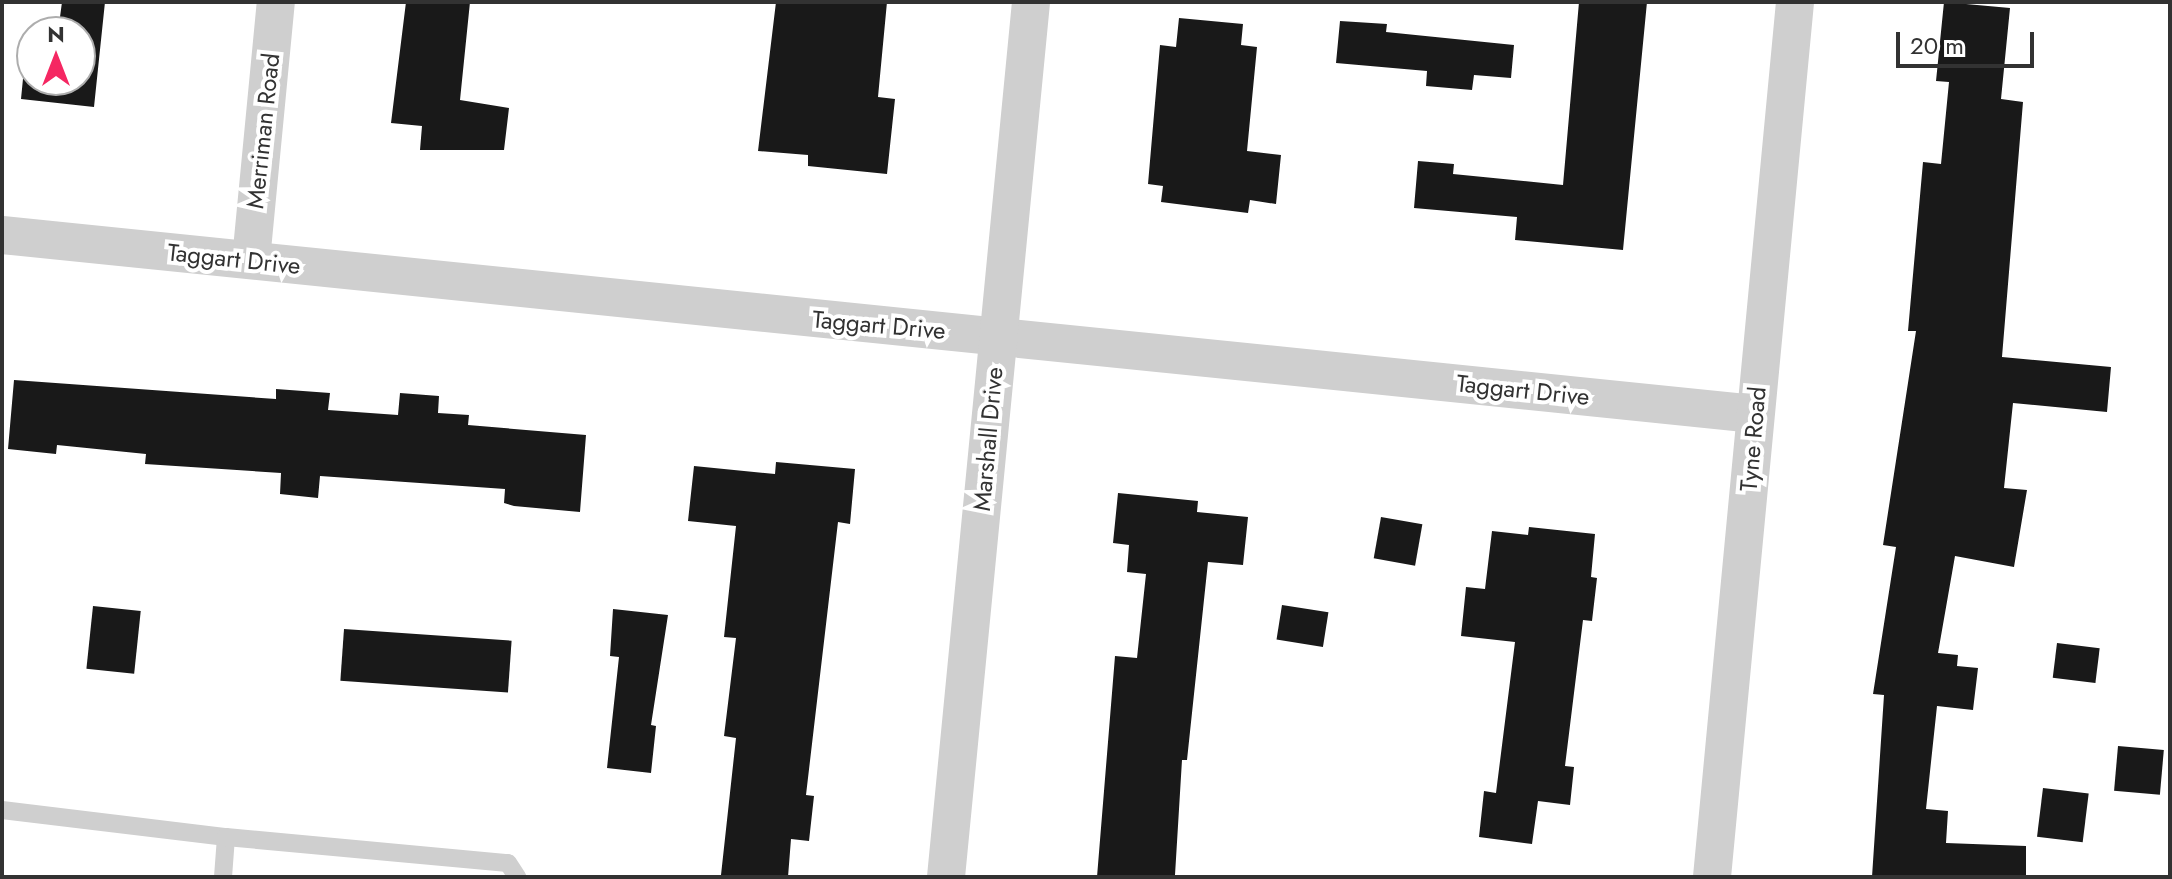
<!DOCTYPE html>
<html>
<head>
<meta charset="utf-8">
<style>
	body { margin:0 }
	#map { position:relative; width:2172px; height:879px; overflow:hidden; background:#fff; font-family:Jost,sans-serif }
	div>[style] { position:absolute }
	.building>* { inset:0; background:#191919; transform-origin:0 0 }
	.lane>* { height:18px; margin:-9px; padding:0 9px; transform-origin:9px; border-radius:9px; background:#cfcfcf }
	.street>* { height:38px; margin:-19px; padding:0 19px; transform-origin:19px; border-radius:19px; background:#cfcfcf }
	span { translate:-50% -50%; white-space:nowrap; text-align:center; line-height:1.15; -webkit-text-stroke:8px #fff; paint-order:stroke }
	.street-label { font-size:24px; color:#323232 }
	.frame { position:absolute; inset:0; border:4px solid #323232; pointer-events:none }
	.north { position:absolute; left:16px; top:16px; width:80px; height:80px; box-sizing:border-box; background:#fff; border:2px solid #adadad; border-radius:50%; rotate:0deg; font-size:22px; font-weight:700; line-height:32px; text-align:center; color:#323232 }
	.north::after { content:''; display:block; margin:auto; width:28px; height:36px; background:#f52762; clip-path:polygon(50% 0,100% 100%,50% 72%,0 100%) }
	.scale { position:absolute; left:1896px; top:32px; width:138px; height:36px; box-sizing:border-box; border:4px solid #323232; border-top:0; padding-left:10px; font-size:24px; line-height:28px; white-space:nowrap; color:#323232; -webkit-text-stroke:6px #fff; paint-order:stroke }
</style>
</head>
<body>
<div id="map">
	<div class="building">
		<div style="clip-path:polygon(62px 2px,105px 2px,94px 107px,21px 99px,27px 38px,32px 38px,32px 80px,80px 80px,80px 32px,58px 32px)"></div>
		<div style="clip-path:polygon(406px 2px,470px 2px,460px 100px,509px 108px,504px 150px,420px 150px,422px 126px,391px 123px)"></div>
		<div style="clip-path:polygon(776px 2px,887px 2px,878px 97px,895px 99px,887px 174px,808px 166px,808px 155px,758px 151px)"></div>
		<div style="clip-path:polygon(1579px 2px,1647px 2px,1623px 250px,1515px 240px,1517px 217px,1414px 208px,1418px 161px,1454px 164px,1453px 174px,1563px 185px)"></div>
		<div style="clip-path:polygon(1944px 2px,2010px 8px,2001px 99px,2023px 102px,2002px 357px,2111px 367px,2107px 412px,2013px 403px,2004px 488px,2027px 490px,2014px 567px,1955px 556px,1938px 653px,1958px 655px,1957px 666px,1978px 668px,1973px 710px,1937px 706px,1926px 809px,1948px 811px,1946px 843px,2026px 846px,2026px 877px,1872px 877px,1884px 695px,1873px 694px,1896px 547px,1883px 545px,1916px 331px,1908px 331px,1923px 162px,1941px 164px,1949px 82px,1936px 81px)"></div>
		<div style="clip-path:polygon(1179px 18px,1243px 24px,1241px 45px,1257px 47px,1247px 151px,1281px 155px,1276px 204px,1250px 200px,1248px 213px,1161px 202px,1163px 186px,1148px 184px,1160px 45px,1176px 47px)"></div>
		<div style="clip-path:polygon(1340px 21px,1387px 24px,1386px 32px,1514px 45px,1511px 78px,1474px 75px,1472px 90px,1426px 86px,1427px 71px,1336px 63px)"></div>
		<div style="clip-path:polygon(14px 380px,276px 399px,276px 389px,330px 393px,328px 410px,398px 415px,400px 393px,439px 396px,438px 413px,469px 415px,468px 425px,586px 435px,580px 512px,514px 506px,504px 503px,505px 489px,320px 476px,318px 498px,280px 494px,281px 473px,145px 464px,146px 454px,57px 445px,56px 454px,8px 449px)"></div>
		<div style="clip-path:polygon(776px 462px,855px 469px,850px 524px,838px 522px,806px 795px,814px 796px,809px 841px,791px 839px,788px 877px,721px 875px,736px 738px,724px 736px,736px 638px,724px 637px,736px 526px,688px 521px,694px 466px,775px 474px)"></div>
		<div style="clip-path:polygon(1118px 493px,1198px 501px,1197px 512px,1248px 517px,1243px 565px,1208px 562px,1187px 760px,1182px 760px,1175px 875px,1097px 877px,1115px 656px,1137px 658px,1146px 574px,1127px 572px,1129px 545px,1113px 543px)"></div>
		<div style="left:1381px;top:517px;width:42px;height:42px;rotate:10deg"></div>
		<div style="clip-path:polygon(1529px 527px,1595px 534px,1591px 577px,1597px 578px,1592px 621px,1583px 620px,1565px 766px,1574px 767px,1570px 805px,1538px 801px,1532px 844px,1479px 837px,1484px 791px,1496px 793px,1515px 642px,1461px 636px,1466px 587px,1485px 589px,1492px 531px,1528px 535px)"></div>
		<div style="left:1282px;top:605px;width:47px;height:35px;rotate:9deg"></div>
		<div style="left:93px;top:606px;width:48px;height:63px;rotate:6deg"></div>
		<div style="clip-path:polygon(613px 609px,668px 615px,651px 725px,656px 726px,651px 773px,607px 768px,619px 657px,610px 656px)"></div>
		<div style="left:344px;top:629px;width:168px;height:52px;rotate:4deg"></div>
		<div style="left:2057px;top:643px;width:43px;height:35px;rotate:7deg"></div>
		<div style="left:2118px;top:746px;width:46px;height:45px;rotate:5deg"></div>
		<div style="left:2043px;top:788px;width:46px;height:49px;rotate:7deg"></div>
	</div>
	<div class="lane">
		<div style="left:2px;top:810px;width:226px;rotate:6.9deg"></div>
		<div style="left:223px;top:877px;width:40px;rotate:-85.7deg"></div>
		<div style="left:226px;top:837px;width:283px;rotate:5.3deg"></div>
		<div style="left:508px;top:863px;width:17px;rotate:57deg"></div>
	</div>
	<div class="street">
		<div style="left:2px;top:235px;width:1762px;rotate:5.83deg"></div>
		<div style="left:251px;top:260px;width:259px;rotate:-84.5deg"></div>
		<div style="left:946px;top:877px;width:879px;rotate:-84.45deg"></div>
		<div style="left:1712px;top:877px;width:879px;rotate:-84.58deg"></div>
	</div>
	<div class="street-label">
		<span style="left:263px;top:131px;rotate:-84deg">Merriman Road</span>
		<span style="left:234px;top:259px;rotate:6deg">Taggart Drive</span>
		<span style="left:879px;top:325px;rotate:5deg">Taggart Drive</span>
		<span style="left:1523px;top:390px;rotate:6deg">Taggart Drive</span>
		<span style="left:988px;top:439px;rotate:-85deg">Marshall Drive</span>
		<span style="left:1753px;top:439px;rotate:-85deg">Tyne Road</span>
	</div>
	<div class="frame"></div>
	<div class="north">N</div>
	<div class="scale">20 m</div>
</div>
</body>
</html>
